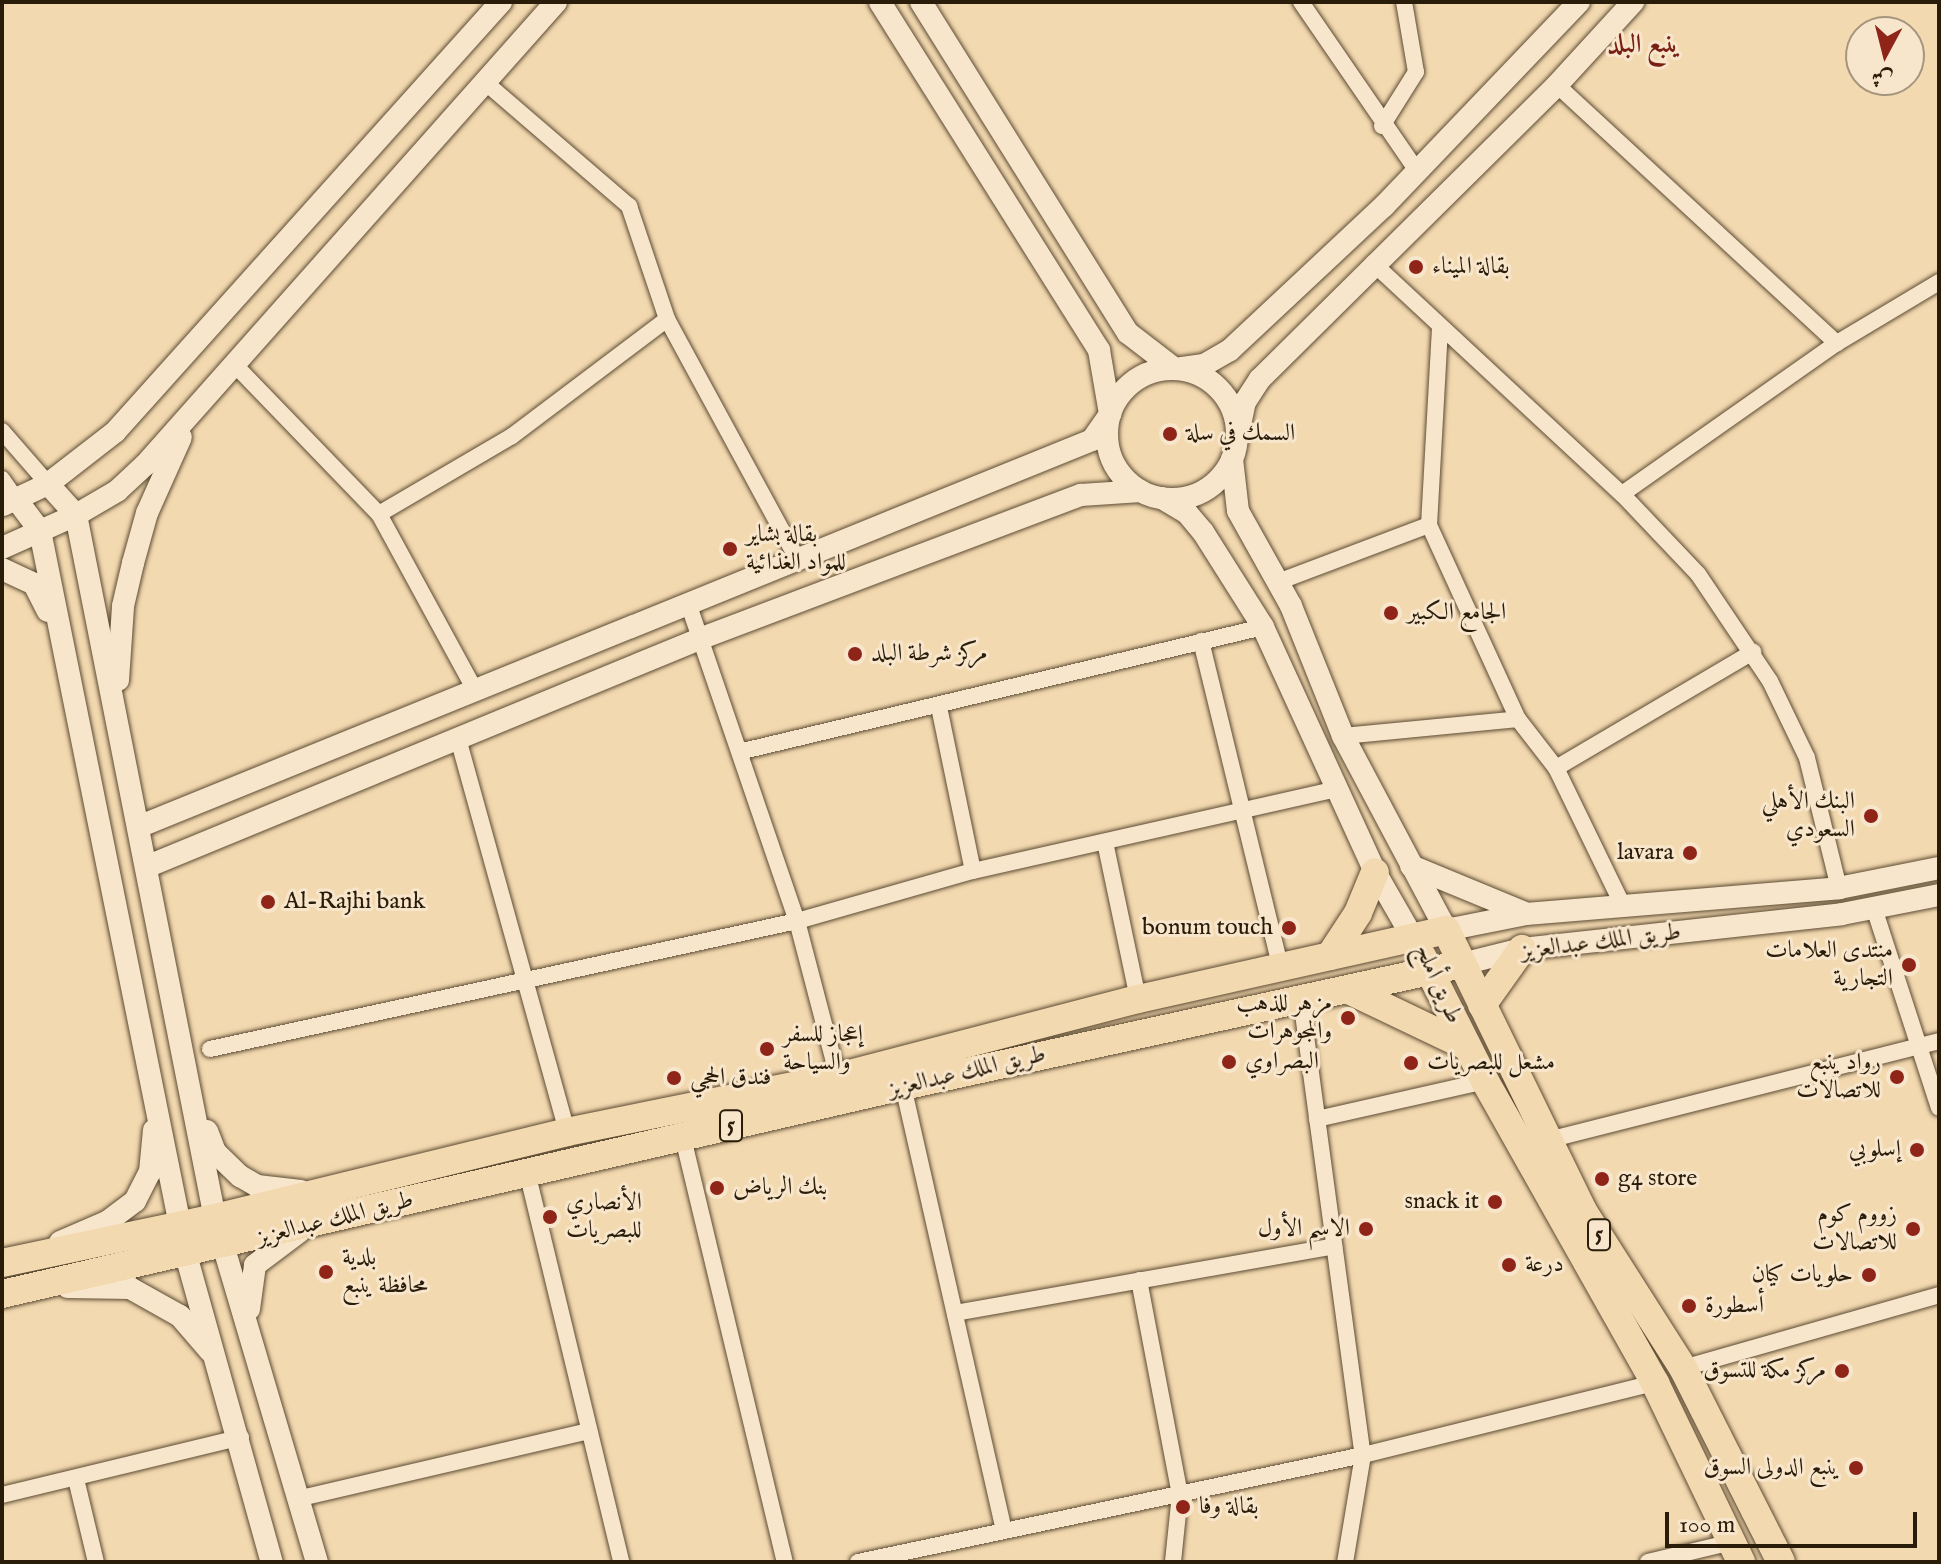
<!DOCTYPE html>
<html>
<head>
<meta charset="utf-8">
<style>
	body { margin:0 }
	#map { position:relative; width:1941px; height:1564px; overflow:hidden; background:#f3d9b0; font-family:"IM FELL English",Amiri,serif }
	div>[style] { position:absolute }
	.roads { filter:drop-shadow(0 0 2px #5c4b33) drop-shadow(0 0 2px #5c4b33) }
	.street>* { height:16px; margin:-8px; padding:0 8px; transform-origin:8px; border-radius:8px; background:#f7e6cc }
	.secondary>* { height:22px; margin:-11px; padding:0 11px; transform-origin:11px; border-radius:11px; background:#f7e6cc }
	.secondary>.ring { margin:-11px; padding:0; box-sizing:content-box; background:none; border:22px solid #f7e6cc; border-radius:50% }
	.highway>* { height:28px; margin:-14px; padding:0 14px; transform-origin:14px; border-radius:14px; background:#f3d9b0 }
	.dots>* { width:22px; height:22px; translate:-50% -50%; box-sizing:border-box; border:4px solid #f7e6cc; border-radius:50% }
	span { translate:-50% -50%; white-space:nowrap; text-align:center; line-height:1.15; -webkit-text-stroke:6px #f7e6cc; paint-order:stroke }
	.shield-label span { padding:2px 6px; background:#f7e6cc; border:2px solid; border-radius:6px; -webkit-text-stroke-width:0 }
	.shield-label { font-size:22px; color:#291c09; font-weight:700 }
	.poi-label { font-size:24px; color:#291c09 }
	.left { translate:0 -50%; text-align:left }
	.right { translate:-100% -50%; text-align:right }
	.street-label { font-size:24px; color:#291c09 }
	.neighbourhood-label { font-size:26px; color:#7a1f14; font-weight:700 }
	.frame { position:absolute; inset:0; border:4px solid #291c09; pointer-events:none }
	.north { position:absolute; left:1845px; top:16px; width:80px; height:80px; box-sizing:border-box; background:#f7e6cc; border:2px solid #a5957e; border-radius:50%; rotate:187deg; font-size:22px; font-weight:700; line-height:32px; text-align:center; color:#291c09 }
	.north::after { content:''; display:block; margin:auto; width:28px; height:36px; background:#8f2418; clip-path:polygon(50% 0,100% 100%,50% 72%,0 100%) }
	.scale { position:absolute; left:1665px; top:1512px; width:252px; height:36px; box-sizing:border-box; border:4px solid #291c09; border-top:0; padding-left:10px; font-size:24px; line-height:28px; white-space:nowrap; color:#291c09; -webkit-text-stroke:6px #f7e6cc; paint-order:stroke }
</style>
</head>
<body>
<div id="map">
	<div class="roads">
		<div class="street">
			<div style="left:1301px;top:2px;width:205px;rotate:55.5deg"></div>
			<div style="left:486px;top:83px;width:189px;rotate:40.7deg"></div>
			<div style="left:629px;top:206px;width:119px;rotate:71.4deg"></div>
			<div style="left:667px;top:319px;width:271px;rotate:61.5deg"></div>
			<div style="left:1557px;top:85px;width:381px;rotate:42.7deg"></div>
			<div style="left:1382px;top:126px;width:64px;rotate:-57.8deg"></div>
			<div style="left:1416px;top:72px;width:71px;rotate:-99.7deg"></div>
			<div style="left:1373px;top:263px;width:340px;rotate:42.9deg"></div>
			<div style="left:1622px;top:494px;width:110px;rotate:46.5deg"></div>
			<div style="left:1698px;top:574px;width:129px;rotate:56.1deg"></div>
			<div style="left:1770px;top:681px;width:85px;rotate:64.3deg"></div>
			<div style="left:1807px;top:758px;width:134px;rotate:76.2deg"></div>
			<div style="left:234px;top:364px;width:209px;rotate:46deg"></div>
			<div style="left:379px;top:514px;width:200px;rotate:61.4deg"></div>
			<div style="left:2px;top:431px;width:70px;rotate:49deg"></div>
			<div style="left:2px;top:479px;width:24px;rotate:55deg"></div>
			<div style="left:1622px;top:494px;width:263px;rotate:-35.1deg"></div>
			<div style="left:1837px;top:343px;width:119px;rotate:-30.9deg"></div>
			<div style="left:379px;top:514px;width:154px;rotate:-30.4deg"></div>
			<div style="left:512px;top:436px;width:194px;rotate:-37deg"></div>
			<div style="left:1429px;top:525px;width:213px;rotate:65.4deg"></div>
			<div style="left:1278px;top:582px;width:161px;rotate:-20.7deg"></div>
			<div style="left:1429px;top:525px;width:198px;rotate:-86.8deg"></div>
			<div style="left:688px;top:603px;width:336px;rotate:71.1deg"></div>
			<div style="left:797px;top:921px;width:161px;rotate:75.3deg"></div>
			<div style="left:1201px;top:641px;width:333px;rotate:76.3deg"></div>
			<div style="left:939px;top:707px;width:167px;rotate:78.3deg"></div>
			<div style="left:1343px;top:736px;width:176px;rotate:-5.5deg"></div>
			<div style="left:1518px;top:719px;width:62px;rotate:52.2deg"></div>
			<div style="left:1556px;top:768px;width:229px;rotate:-30.5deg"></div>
			<div style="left:459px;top:742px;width:405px;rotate:74.5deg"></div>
			<div style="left:743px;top:751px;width:535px;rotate:-13.41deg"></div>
			<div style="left:1556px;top:768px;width:153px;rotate:64.1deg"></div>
			<div style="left:1105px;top:842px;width:160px;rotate:78.1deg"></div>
			<div style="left:1874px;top:908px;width:210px;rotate:72deg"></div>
			<div style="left:1301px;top:999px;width:460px;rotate:82.3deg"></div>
			<div style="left:1363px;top:1455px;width:109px;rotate:99.5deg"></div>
			<div style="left:210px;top:1049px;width:601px;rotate:-12.3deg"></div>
			<div style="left:797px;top:921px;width:183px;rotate:-15.9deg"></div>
			<div style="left:973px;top:871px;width:372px;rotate:-12.7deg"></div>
			<div style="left:903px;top:1086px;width:456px;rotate:77.2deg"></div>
			<div style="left:1317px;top:1119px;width:172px;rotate:-12.7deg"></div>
			<div style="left:683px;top:1138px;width:436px;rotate:76.5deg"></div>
			<div style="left:1548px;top:1140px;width:403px;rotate:-14.2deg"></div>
			<div style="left:527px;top:1172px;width:401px;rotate:76.4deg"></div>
			<div style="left:1139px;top:1280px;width:218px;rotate:79.2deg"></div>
			<div style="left:1180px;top:1494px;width:68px;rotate:95.9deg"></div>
			<div style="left:955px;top:1313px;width:385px;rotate:-10deg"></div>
			<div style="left:1683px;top:1368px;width:266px;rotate:-15.9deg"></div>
			<div style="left:76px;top:1479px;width:85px;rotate:76.5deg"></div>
			<div style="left:2px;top:1495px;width:246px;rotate:-13.6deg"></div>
			<div style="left:301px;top:1498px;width:296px;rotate:-13.1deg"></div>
			<div style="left:858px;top:1562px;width:516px;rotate:-11.96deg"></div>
			<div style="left:1363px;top:1455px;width:301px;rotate:-13.9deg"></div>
			<div style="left:1648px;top:1562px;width:86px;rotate:-13.4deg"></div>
		</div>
		<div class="secondary">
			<div style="left:921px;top:2px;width:390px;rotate:58deg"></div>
			<div style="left:1128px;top:333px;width:59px;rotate:37.5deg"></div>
			<div style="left:1175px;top:369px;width:29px;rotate:-8deg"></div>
			<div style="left:1204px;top:365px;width:30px;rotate:-30deg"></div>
			<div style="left:1230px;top:350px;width:211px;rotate:-43.1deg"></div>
			<div style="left:1384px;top:206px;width:282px;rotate:-46.3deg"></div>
			<div class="ring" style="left:1107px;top:369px;width:108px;height:108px"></div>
			<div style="left:1237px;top:439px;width:38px;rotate:-78deg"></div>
			<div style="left:1245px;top:402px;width:27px;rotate:-57deg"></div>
			<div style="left:1260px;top:379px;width:418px;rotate:-44.7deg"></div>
			<div style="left:1557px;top:85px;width:113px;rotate:-47.5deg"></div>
			<div style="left:1232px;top:459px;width:52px;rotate:83.4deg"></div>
			<div style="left:1238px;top:511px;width:109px;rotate:60.8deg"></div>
			<div style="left:1291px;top:606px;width:140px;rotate:68.2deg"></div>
			<div style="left:1343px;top:736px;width:220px;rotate:62deg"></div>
			<div style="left:1446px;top:930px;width:82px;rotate:-11.3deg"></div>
			<div style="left:1526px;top:914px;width:314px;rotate:-4.7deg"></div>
			<div style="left:1839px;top:888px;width:102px;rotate:-11.3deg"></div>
			<div style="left:48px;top:484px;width:42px;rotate:47.9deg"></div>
			<div style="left:76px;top:515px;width:717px;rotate:78.82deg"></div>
			<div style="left:215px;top:1218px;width:359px;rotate:73.5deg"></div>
			<div style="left:1162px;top:498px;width:29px;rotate:31deg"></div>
			<div style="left:1187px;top:513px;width:25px;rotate:50deg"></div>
			<div style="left:1203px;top:532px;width:112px;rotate:57.7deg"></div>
			<div style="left:1263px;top:627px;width:269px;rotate:65.4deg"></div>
			<div style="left:1375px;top:872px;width:76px;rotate:60.1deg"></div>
			<div style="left:16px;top:499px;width:40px;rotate:53deg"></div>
			<div style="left:40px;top:531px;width:739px;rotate:78.6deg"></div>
			<div style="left:186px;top:1255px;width:319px;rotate:74.4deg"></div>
			<div style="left:3px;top:505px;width:50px;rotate:-25deg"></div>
			<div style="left:48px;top:484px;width:85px;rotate:-37.8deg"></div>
			<div style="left:115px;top:432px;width:578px;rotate:-48.09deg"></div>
			<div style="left:2px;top:548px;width:81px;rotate:-24deg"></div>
			<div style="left:76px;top:515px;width:48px;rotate:-30.3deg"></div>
			<div style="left:117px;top:491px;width:38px;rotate:-43deg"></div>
			<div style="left:145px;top:465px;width:619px;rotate:-48.4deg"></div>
			<div style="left:2px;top:569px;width:35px;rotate:25deg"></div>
			<div style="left:34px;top:584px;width:30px;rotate:63deg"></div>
			<div style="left:118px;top:680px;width:74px;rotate:-86.1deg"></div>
			<div style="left:123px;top:606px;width:44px;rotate:-76.9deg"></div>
			<div style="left:133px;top:563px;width:52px;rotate:-74.4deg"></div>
			<div style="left:147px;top:513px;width:83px;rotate:-65.9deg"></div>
			<div style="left:138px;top:827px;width:1030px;rotate:-22.08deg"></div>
			<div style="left:1092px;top:440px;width:32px;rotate:-55deg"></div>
			<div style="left:1110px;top:414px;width:65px;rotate:-99.8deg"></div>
			<div style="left:1099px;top:350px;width:411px;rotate:-122.2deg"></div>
			<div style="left:1411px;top:866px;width:123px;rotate:22.4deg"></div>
			<div style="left:146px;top:867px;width:601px;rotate:-22.39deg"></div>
			<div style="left:702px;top:638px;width:405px;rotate:-20.7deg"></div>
			<div style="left:1081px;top:495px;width:60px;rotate:-3.8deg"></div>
			<div style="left:1462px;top:964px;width:62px;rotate:-14deg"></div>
			<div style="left:1522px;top:949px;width:322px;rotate:-6.2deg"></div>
			<div style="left:1842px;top:914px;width:99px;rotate:-11.1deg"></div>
			<div style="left:207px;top:1131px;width:22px;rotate:69deg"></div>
			<div style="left:215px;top:1152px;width:35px;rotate:44deg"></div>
			<div style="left:240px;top:1176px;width:20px;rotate:30deg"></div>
			<div style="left:257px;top:1186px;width:44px;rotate:6.5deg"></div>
			<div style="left:60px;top:1242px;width:51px;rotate:-23.1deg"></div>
			<div style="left:107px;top:1222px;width:35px;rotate:-37deg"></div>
			<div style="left:135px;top:1201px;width:33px;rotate:-63deg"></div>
			<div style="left:150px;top:1172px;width:42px;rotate:-84.6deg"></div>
			<div style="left:68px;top:1287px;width:62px;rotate:0.9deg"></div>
			<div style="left:130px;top:1288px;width:57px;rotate:29.2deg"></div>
			<div style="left:180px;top:1316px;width:46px;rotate:49.4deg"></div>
			<div style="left:249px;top:1309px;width:44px;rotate:-82.2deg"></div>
			<div style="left:255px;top:1265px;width:55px;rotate:-36.9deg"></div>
		</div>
		<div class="highway">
			<div style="left:1330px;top:956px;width:51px;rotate:-56.9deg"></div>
			<div style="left:1358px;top:913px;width:44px;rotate:-67.5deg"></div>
			<div style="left:1422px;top:956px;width:140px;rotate:63.3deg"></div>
			<div style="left:1485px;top:1081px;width:347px;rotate:60.6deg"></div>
			<div style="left:1655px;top:1383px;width:199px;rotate:64.3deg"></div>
			<div style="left:1349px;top:990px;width:130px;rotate:25.6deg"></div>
			<div style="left:1482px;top:1005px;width:69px;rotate:-54.5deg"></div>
			<div style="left:2px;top:1263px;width:218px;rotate:-11.9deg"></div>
			<div style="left:215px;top:1218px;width:362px;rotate:-13.7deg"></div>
			<div style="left:567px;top:1132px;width:277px;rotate:-11.5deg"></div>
			<div style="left:838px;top:1077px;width:310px;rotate:-14.6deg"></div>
			<div style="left:1138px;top:999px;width:316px;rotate:-12.6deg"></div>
			<div style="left:1446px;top:930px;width:313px;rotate:64deg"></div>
			<div style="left:1583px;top:1211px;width:186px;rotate:57.5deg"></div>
			<div style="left:1683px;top:1368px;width:217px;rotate:63.2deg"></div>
			<div style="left:2px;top:1294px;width:925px;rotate:-13deg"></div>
			<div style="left:903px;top:1086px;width:572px;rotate:-12.31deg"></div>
		</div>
	</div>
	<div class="dots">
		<div style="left:1416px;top:267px;background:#8f2418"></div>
		<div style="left:1170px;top:434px;background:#8f2418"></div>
		<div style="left:730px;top:549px;background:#8f2418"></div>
		<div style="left:1391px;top:613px;background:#8f2418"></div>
		<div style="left:855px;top:654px;background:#8f2418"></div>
		<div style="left:1871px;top:816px;background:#8f2418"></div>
		<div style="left:1690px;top:853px;background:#8f2418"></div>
		<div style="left:268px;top:902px;background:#8f2418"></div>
		<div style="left:1289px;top:928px;background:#8f2418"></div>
		<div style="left:1909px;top:965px;background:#8f2418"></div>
		<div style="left:1348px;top:1018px;background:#8f2418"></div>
		<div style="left:767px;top:1049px;background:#8f2418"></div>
		<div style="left:1229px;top:1062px;background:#8f2418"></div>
		<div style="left:1411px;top:1063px;background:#8f2418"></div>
		<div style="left:1897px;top:1077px;background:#8f2418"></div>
		<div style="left:674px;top:1078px;background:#8f2418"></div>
		<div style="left:1917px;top:1150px;background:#8f2418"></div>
		<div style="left:1602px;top:1179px;background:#8f2418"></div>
		<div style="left:717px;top:1188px;background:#8f2418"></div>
		<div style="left:1495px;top:1202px;background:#8f2418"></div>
		<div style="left:550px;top:1217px;background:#8f2418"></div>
		<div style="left:1366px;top:1229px;background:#8f2418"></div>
		<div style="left:1913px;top:1229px;background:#8f2418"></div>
		<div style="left:1509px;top:1265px;background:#8f2418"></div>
		<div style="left:326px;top:1272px;background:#8f2418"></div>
		<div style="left:1869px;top:1275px;background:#8f2418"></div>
		<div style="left:1689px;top:1306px;background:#8f2418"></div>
		<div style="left:1842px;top:1371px;background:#8f2418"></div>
		<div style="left:1856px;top:1468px;background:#8f2418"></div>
		<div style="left:1183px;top:1507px;background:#8f2418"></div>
	</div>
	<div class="shield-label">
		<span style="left:731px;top:1126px">5</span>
		<span style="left:1599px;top:1235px">5</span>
	</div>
	<div class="poi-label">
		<span class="left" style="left:1432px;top:267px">بقالة الميناء</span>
		<span class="left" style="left:1186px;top:434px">السمك في سلة</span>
		<span class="left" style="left:746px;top:549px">بقالة بشاير<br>للمواد الغذائية</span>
		<span class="left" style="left:1407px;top:613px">الجامع الكبير</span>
		<span class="left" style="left:871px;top:654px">مركز شرطة البلد</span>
		<span class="right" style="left:1855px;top:816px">البنك الأهلي<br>السعودي</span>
		<span class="right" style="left:1674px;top:853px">lavara</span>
		<span class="left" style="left:284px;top:902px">Al-Rajhi bank</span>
		<span class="right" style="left:1273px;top:928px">bonum touch</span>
		<span class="right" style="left:1893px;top:965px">منتدى العلامات<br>التجارية</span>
		<span class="right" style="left:1332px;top:1018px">مزهر للذهب<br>والمجوهرات</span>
		<span class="left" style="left:783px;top:1049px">إعجاز للسفر<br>والسياحة</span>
		<span class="left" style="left:1245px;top:1062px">البصراوي</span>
		<span class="left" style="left:1427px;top:1063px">مشعل للبصريات</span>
		<span class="right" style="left:1881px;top:1077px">رواد ينبع<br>للاتصالات</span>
		<span class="left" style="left:690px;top:1078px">فندق الحجي</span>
		<span class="right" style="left:1901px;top:1150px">إسلوبي</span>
		<span class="left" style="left:1618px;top:1179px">g4 store</span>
		<span class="left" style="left:733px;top:1188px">بنك الرياض</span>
		<span class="right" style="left:1479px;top:1202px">snack it</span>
		<span class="left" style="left:566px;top:1217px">الأنصاري<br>للبصريات</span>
		<span class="right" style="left:1897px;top:1229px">زووم كوم<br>للاتصالات</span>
		<span class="right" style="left:1350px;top:1229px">الاسم الأول</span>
		<span class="left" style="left:342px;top:1272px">بلدية<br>محافظة ينبع</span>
		<span class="left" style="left:1525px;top:1265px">درعة</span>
		<span class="right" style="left:1853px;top:1275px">حلويات كيان</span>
		<span class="left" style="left:1705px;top:1306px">أسطورة</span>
		<span class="right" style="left:1826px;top:1371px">مركز مكة للتسوق</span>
		<span class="right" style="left:1840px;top:1468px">ينبع الدولى السوق</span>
		<span class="left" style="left:1199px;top:1507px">بقالة وفا</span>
	</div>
	<div class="street-label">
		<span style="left:1601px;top:942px;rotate:-7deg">طريق الملك عبدالعزيز</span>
		<span style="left:1438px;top:984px;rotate:66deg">طريق أملج</span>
		<span style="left:967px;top:1072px;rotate:-13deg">طريق الملك عبدالعزيز</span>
		<span style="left:335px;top:1219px;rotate:-14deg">طريق الملك عبدالعزيز</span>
	</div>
	<div class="neighbourhood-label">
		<span style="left:1644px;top:45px">ينبع البلد</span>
	</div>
	<div class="frame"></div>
	<div class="north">ش</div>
	<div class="scale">100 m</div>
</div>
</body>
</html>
